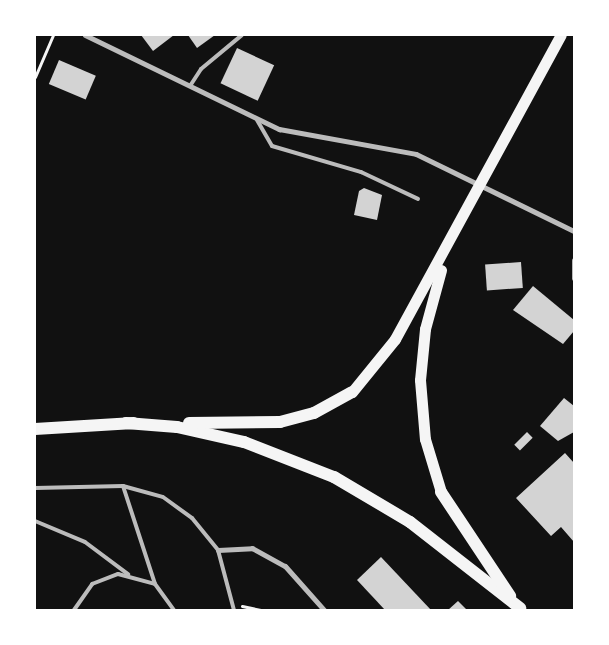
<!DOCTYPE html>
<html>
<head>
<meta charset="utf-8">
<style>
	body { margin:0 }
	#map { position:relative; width:609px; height:645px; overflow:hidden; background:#111; font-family:"Noto Sans",sans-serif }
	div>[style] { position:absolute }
	.building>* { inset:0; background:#d3d3d3; transform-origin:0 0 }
	.path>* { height:3px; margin:-1.5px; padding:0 1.5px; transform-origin:1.5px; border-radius:1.5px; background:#f5f5f5 }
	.service>* { height:4px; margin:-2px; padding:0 2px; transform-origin:2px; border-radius:2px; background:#bcbcbc }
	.minor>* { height:5px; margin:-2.5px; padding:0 2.5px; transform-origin:2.5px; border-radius:2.5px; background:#bcbcbc }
	.trunk>* { height:11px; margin:-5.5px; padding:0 5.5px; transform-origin:5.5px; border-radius:5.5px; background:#f5f5f5 }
	.motorway>* { height:12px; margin:-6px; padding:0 6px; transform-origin:6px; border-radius:6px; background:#f5f5f5 }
	span { translate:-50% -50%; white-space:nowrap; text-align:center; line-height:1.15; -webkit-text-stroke:5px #fff; paint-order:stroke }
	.frame { position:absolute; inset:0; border:36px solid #fff; pointer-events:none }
</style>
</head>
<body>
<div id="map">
	<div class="building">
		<div style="clip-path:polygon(141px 35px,174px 35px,153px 51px)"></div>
		<div style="clip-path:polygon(188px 35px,215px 35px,197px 48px)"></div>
		<div style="left:237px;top:48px;width:41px;height:39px;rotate:25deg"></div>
		<div style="left:59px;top:60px;width:40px;height:26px;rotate:23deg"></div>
		<div style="clip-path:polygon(364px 188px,382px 195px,377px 220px,354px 215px,359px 191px)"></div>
		<div style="left:521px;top:262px;width:26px;height:36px;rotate:86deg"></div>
		<div style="clip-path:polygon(533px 286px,574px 320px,574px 331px,563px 344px,513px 310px)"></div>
		<div style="clip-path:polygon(564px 398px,574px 406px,574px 432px,558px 441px,540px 426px)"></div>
		<div style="left:527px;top:432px;width:8px;height:18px;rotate:45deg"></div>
		<div style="clip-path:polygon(565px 453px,574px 463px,574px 542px,561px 527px,551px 536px,516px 498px)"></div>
		<div style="clip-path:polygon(381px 557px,431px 610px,385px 610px,357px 580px)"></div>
		<div style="clip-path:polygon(458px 601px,467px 610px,448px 610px)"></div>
	</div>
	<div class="path">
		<div style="left:35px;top:77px;width:46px;rotate:-66.8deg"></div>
		<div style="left:242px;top:606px;width:19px;rotate:12deg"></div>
	</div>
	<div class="service">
		<div style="left:190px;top:86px;width:20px;rotate:-57deg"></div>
		<div style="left:201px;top:69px;width:53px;rotate:-39.7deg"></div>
		<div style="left:257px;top:120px;width:30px;rotate:60deg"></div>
		<div style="left:272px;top:146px;width:93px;rotate:16.3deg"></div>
		<div style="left:361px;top:172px;width:63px;rotate:25.3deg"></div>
		<div style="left:123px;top:486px;width:103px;rotate:71.9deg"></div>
		<div style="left:35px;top:488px;width:88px;rotate:-1.3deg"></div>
		<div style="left:123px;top:486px;width:41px;rotate:15.4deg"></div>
		<div style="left:163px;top:497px;width:36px;rotate:36deg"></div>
		<div style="left:192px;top:518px;width:41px;rotate:50.9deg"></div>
		<div style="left:218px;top:550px;width:62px;rotate:75.1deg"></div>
		<div style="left:35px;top:521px;width:54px;rotate:22.8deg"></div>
		<div style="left:85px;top:542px;width:54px;rotate:36.7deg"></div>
		<div style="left:74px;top:610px;width:32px;rotate:-55deg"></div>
		<div style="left:92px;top:584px;width:28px;rotate:-21deg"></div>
		<div style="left:118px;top:574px;width:38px;rotate:15deg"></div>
		<div style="left:155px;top:584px;width:32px;rotate:54deg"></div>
	</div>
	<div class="minor">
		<div style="left:85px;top:35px;width:216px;rotate:25.9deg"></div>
		<div style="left:279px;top:129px;width:139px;rotate:10.3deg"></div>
		<div style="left:416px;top:154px;width:176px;rotate:26deg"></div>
		<div style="left:574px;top:260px;width:18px;rotate:90deg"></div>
		<div style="left:218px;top:550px;width:34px;rotate:-3deg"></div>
		<div style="left:252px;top:548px;width:38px;rotate:29deg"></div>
		<div style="left:285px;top:566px;width:59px;rotate:48.4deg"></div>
	</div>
	<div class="trunk">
		<div style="left:441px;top:270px;width:61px;rotate:105.2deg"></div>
		<div style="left:425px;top:329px;width:51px;rotate:95.6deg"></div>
		<div style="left:420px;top:380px;width:59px;rotate:85.2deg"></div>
		<div style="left:425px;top:439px;width:55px;rotate:73.2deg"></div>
		<div style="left:352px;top:392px;width:68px;rotate:-50.9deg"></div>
		<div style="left:395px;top:339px;width:346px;rotate:-61.4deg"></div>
	</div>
	<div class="motorway">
		<div style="left:126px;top:423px;width:51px;rotate:4.5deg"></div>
		<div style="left:177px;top:427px;width:69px;rotate:12.6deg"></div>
		<div style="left:244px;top:442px;width:97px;rotate:21.3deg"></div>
		<div style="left:334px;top:477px;width:88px;rotate:30.6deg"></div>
		<div style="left:410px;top:522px;width:140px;rotate:38deg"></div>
		<div style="left:189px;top:423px;width:91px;rotate:-0.6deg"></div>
		<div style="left:280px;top:422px;width:35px;rotate:-15deg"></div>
		<div style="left:314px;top:413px;width:43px;rotate:-28.9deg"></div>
		<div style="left:35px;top:429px;width:99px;rotate:-3.5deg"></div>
		<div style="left:441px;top:492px;width:125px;rotate:56.4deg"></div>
	</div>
	<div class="frame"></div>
</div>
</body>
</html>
